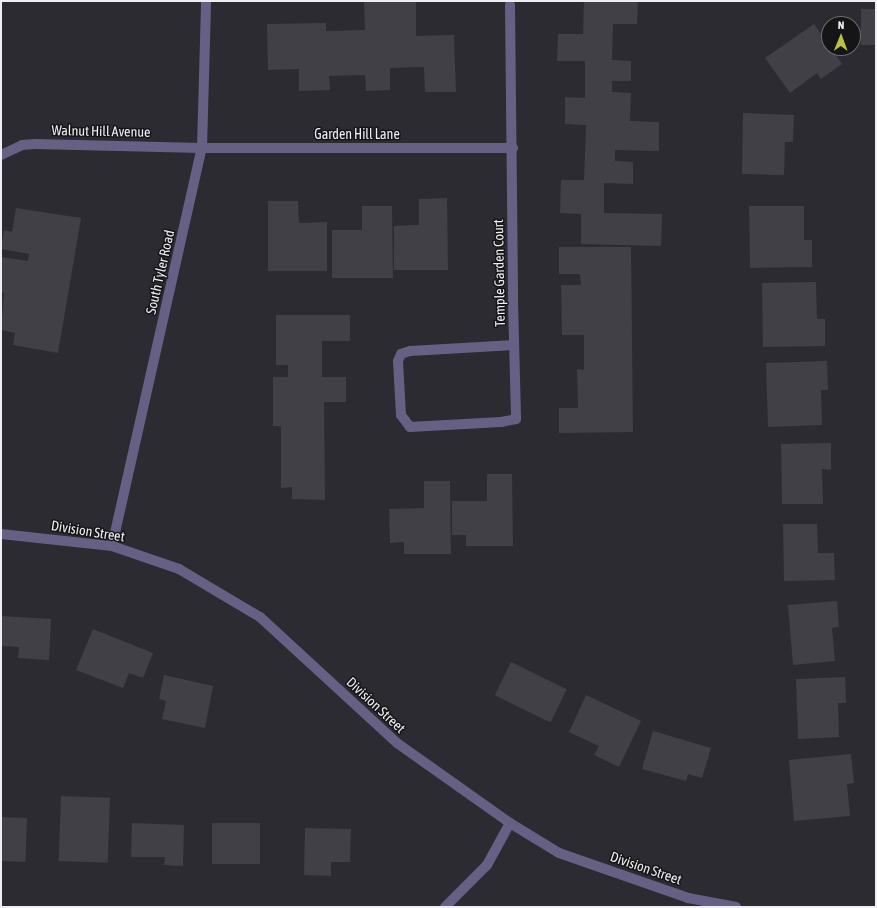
<!DOCTYPE html>
<html>
<head>
<meta charset="utf-8">
<style>
	body { margin:0 }
	#map { position:relative; width:877px; height:908px; overflow:hidden; background:#2c2b31; font-family:"Asap Condensed",sans-serif }
	div>[style] { position:absolute }
	.building>* { inset:0; background:#414046; transform-origin:0 0 }
	.service>* { height:10px; margin:-5px; padding:0 5px; transform-origin:5px; border-radius:5px; background:#666085 }
	.minor>* { height:10px; margin:-5px; padding:0 5px; transform-origin:5px; border-radius:5px; background:#666085 }
	span { translate:-50% -50%; white-space:nowrap; text-align:center; line-height:1.15; -webkit-text-stroke:3px #151417; paint-order:stroke }
	.street-label { font-size:14px; color:#efeff3 }
	.frame { position:absolute; inset:0; border:2px solid #efeff3; pointer-events:none }
	.north { position:absolute; left:821px; top:16px; width:40px; height:40px; box-sizing:border-box; background:#151417; border:1px solid #6c6c6f; border-radius:50%; rotate:1deg; font-size:11px; font-weight:700; line-height:16px; text-align:center; color:#efeff3 }
	.north::after { content:''; display:block; margin:auto; width:14px; height:18px; background:#bbc044; clip-path:polygon(50% 0,100% 100%,50% 72%,0 100%) }
</style>
</head>
<body>
<div id="map">
	<div class="building">
		<div style="clip-path:polygon(416px 1px,416px 36px,454px 35px,456px 92px,425px 92px,424px 67px,390px 68px,390px 90px,366px 91px,365px 75px,329px 76px,330px 90px,299px 91px,299px 69px,268px 70px,267px 24px,326px 23px,326px 31px,365px 30px,364px 2px)"></div>
		<div style="clip-path:polygon(584px 1px,638px 1px,637px 24px,613px 24px,612px 60px,631px 61px,631px 81px,612px 81px,612px 92px,631px 93px,630px 121px,659px 122px,659px 151px,615px 150px,615px 161px,633px 162px,633px 184px,604px 183px,604px 213px,662px 214px,661px 246px,581px 244px,581px 214px,560px 213px,561px 180px,584px 180px,586px 125px,565px 124px,565px 97px,585px 98px,585px 61px,557px 61px,558px 34px,583px 34px)"></div>
		<div style="left:861px;top:9px;width:15px;height:36px"></div>
		<div style="clip-path:polygon(814px 24px,842px 64px,821px 79px,817px 73px,790px 93px,765px 58px)"></div>
		<div style="clip-path:polygon(743px 113px,794px 115px,793px 142px,785px 142px,784px 175px,742px 174px)"></div>
		<div style="clip-path:polygon(447px 198px,448px 270px,394px 270px,394px 226px,419px 225px,419px 199px)"></div>
		<div style="clip-path:polygon(268px 201px,298px 201px,299px 223px,327px 222px,327px 271px,268px 271px)"></div>
		<div style="clip-path:polygon(362px 206px,392px 206px,393px 278px,332px 278px,332px 230px,362px 230px)"></div>
		<div style="clip-path:polygon(749px 206px,804px 206px,804px 240px,812px 240px,812px 267px,750px 268px)"></div>
		<div style="clip-path:polygon(16px 208px,81px 218px,58px 353px,13px 345px,15px 333px,1px 330px,4px 293px,1px 292px,1px 257px,28px 261px,29px 254px,1px 249px,4px 230px,12px 232px)"></div>
		<div style="clip-path:polygon(559px 247px,631px 247px,633px 432px,559px 433px,559px 408px,578px 408px,577px 369px,584px 370px,584px 335px,562px 335px,561px 285px,581px 285px,580px 274px,559px 274px)"></div>
		<div style="clip-path:polygon(816px 282px,817px 319px,825px 319px,825px 346px,763px 347px,762px 283px)"></div>
		<div style="clip-path:polygon(276px 315px,350px 315px,350px 341px,322px 341px,322px 377px,346px 377px,346px 402px,324px 402px,325px 500px,292px 499px,292px 487px,281px 488px,281px 426px,273px 426px,273px 377px,288px 377px,288px 365px,276px 365px)"></div>
		<div style="clip-path:polygon(827px 361px,828px 390px,821px 390px,822px 425px,768px 427px,766px 363px)"></div>
		<div style="clip-path:polygon(831px 443px,831px 470px,822px 469px,823px 504px,782px 504px,781px 444px)"></div>
		<div style="clip-path:polygon(487px 474px,512px 474px,513px 546px,466px 546px,466px 535px,452px 535px,452px 501px,487px 501px)"></div>
		<div style="clip-path:polygon(424px 481px,450px 481px,451px 554px,404px 554px,404px 542px,390px 543px,389px 509px,424px 508px)"></div>
		<div style="clip-path:polygon(783px 524px,817px 524px,818px 553px,834px 553px,835px 580px,784px 581px)"></div>
		<div style="clip-path:polygon(837px 601px,839px 627px,832px 628px,835px 661px,793px 665px,788px 605px)"></div>
		<div style="clip-path:polygon(1px 616px,51px 619px,49px 660px,18px 658px,19px 647px,1px 646px)"></div>
		<div style="clip-path:polygon(93px 629px,153px 653px,143px 678px,129px 673px,123px 688px,76px 670px)"></div>
		<div style="left:511px;top:662px;width:62px;height:37px;rotate:26deg"></div>
		<div style="clip-path:polygon(164px 675px,213px 686px,205px 728px,162px 719px,166px 701px,159px 699px)"></div>
		<div style="clip-path:polygon(845px 677px,846px 703px,838px 703px,839px 737px,798px 739px,796px 679px)"></div>
		<div style="clip-path:polygon(586px 695px,641px 721px,619px 767px,594px 755px,599px 746px,569px 732px)"></div>
		<div style="clip-path:polygon(653px 731px,711px 748px,702px 778px,688px 774px,686px 781px,642px 769px)"></div>
		<div style="clip-path:polygon(851px 754px,854px 783px,847px 784px,850px 816px,794px 821px,789px 760px)"></div>
		<div style="left:61px;top:796px;width:49px;height:65px;rotate:2deg"></div>
		<div style="left:1px;top:817px;width:26px;height:44px;rotate:2deg"></div>
		<div style="clip-path:polygon(132px 823px,184px 825px,183px 866px,164px 865px,165px 857px,131px 857px)"></div>
		<div style="left:212px;top:823px;width:48px;height:41px"></div>
		<div style="clip-path:polygon(305px 828px,351px 829px,350px 862px,331px 862px,331px 876px,304px 875px)"></div>
	</div>
	<div class="service">
		<div style="left:514px;top:345px;width:104px;rotate:176.7deg"></div>
		<div style="left:410px;top:351px;width:9px;rotate:162deg"></div>
		<div style="left:401px;top:354px;width:8px;rotate:113deg"></div>
		<div style="left:398px;top:361px;width:54px;rotate:86.8deg"></div>
		<div style="left:401px;top:415px;width:15px;rotate:53deg"></div>
		<div style="left:410px;top:427px;width:91px;rotate:-3.1deg"></div>
		<div style="left:501px;top:422px;width:15px;rotate:-11deg"></div>
	</div>
	<div class="minor">
		<div style="left:510px;top:5px;width:297px;rotate:89.4deg"></div>
		<div style="left:513px;top:302px;width:117px;rotate:88.5deg"></div>
		<div style="left:1px;top:155px;width:23px;rotate:-25deg"></div>
		<div style="left:22px;top:145px;width:13px;rotate:-4deg"></div>
		<div style="left:35px;top:144px;width:167px;rotate:1.4deg"></div>
		<div style="left:202px;top:148px;width:311px"></div>
		<div style="left:1px;top:534px;width:112px;rotate:6.2deg"></div>
		<div style="left:112px;top:546px;width:71px;rotate:18.9deg"></div>
		<div style="left:179px;top:569px;width:94px;rotate:30.7deg"></div>
		<div style="left:260px;top:617px;width:186px;rotate:42.6deg"></div>
		<div style="left:397px;top:743px;width:138px;rotate:35.3deg"></div>
		<div style="left:510px;top:823px;width:57px;rotate:31.5deg"></div>
		<div style="left:559px;top:853px;width:137px;rotate:19.2deg"></div>
		<div style="left:688px;top:898px;width:49px;rotate:10.6deg"></div>
		<div style="left:112px;top:546px;width:408px;rotate:-77.3deg"></div>
		<div style="left:202px;top:148px;width:147px;rotate:-88.4deg"></div>
		<div style="left:445px;top:907px;width:59px;rotate:-45deg"></div>
		<div style="left:487px;top:865px;width:48px;rotate:-61.3deg"></div>
	</div>
	<div class="street-label">
		<span style="left:101px;top:131px;rotate:1deg">Walnut Hill Avenue</span>
		<span style="left:357px;top:134px">Garden Hill Lane</span>
		<span style="left:160px;top:272px;rotate:-77deg">South Tyler Road</span>
		<span style="left:499px;top:273px;rotate:-91deg">Temple Garden Court</span>
		<span style="left:88px;top:531px;rotate:9deg">Division Street</span>
		<span style="left:376px;top:705px;rotate:43deg">Division Street</span>
		<span style="left:646px;top:868px;rotate:19deg">Division Street</span>
	</div>
	<div class="frame"></div>
	<div class="north">N</div>
</div>
</body>
</html>
